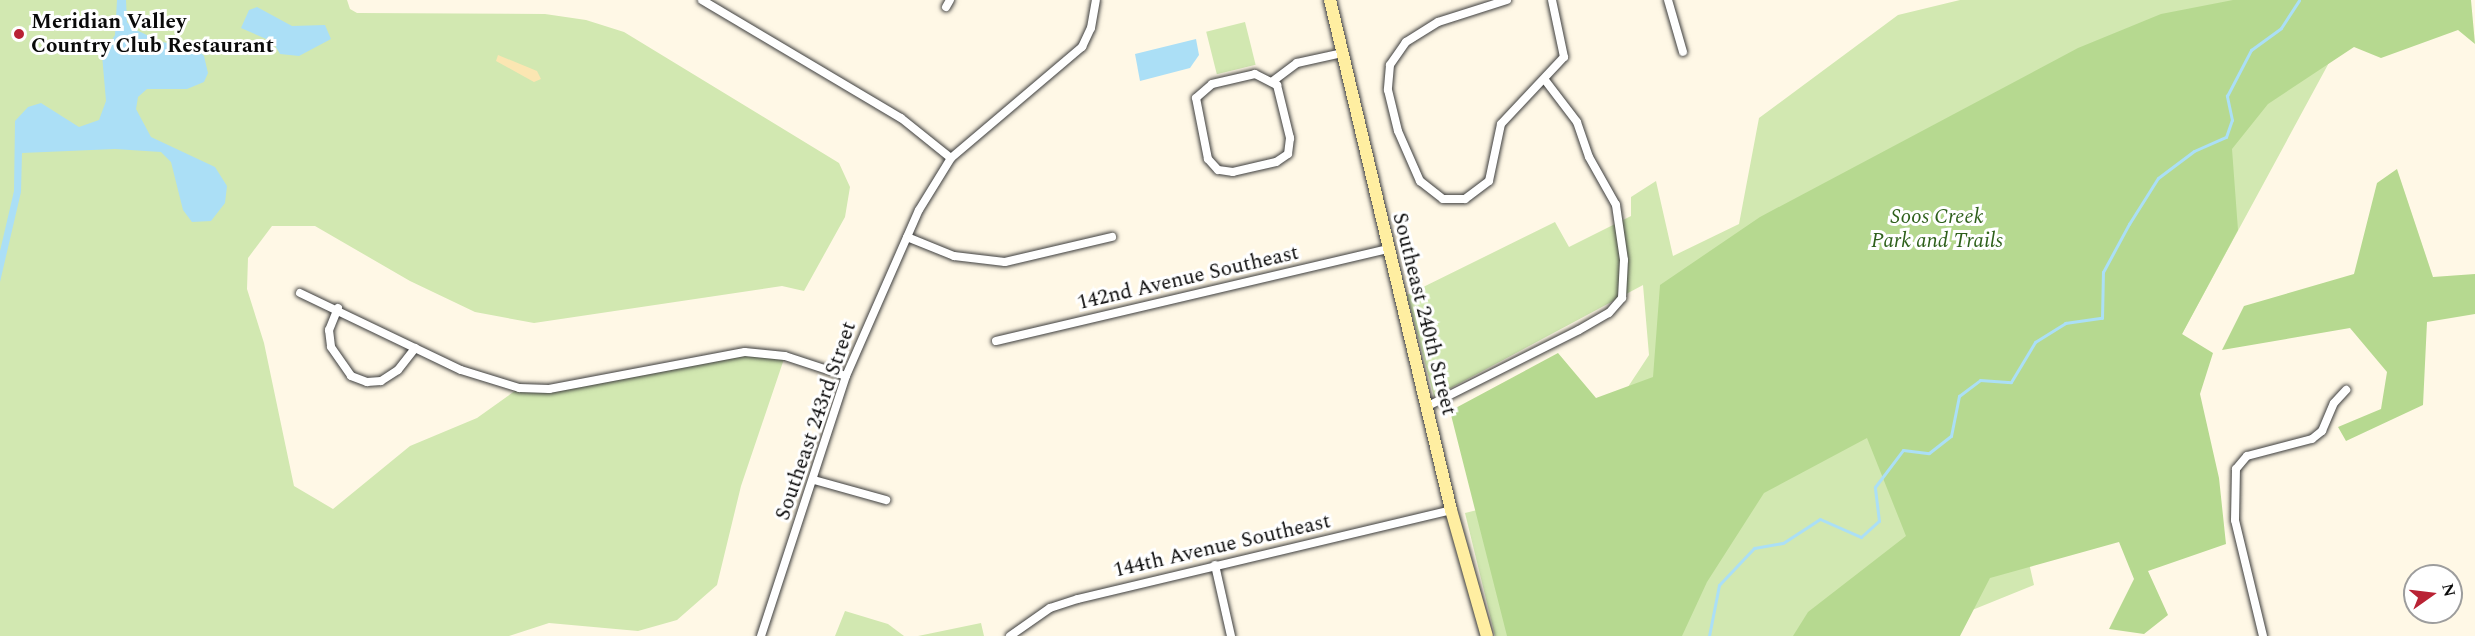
<!DOCTYPE html>
<html>
<head>
<meta charset="utf-8">
<style>
	body { margin:0 }
	#map { position:relative; width:2475px; height:636px; overflow:hidden; background:#fff8e6; font-family:Spectral,serif }
	div>[style] { position:absolute }
	.green>* { inset:0; background:#d2e8b1; transform-origin:0 0 }
	.forest>* { inset:0; background:#b6d990 }
	.sand>* { inset:0; background:#fbe6b2 }
	.water>* { inset:0; background:#abdff6 }
	.stream>* { height:3px; margin:-1.5px; padding:0 1.5px; transform-origin:1.5px; border-radius:1.5px; background:#abdff6 }
	.roads { filter:drop-shadow(0 0 2px #3d3d3d) drop-shadow(0 0 2px #3d3d3d) }
	.minor>* { height:8px; margin:-4px; padding:0 4px; transform-origin:4px; border-radius:4px; background:#fff }
	.secondary>* { height:12px; margin:-6px; padding:0 6px; transform-origin:6px; border-radius:6px; background:#ffeea1 }
	.dots>* { width:16px; height:16px; translate:-50% -50%; box-sizing:border-box; border:3px solid #fff; border-radius:50% }
	span { translate:-50% -50%; white-space:nowrap; text-align:center; line-height:1.15; -webkit-text-stroke:6px #fff; paint-order:stroke }
	.poi-label { font-size:21px; color:#0a0a0a; font-weight:700 }
	.left { translate:0 -50%; text-align:left }
	.park-label { font-size:21px; color:#2e601b; font-style:italic }
	.street-label { font-size:21px; color:#0a0a0a }
	.north { position:absolute; left:2403px; top:564px; width:60px; height:60px; box-sizing:border-box; background:#fff; border:2px solid #9d9d9d; border-radius:50%; rotate:76deg; font-size:16px; font-weight:700; line-height:24px; text-align:center; color:#0a0a0a }
	.north::after { content:''; display:block; margin:auto; width:21px; height:27px; background:#b92234; clip-path:polygon(50% 0,100% 100%,50% 72%,0 100%) }
</style>
</head>
<body>
<div id="map">
	<div class="green">
		<div style="clip-path:polygon(0 0,347px 0,350px 9px,357px 13px,545px 14px,586px 20px,624px 32px,839px 163px,850px 187px,845px 217px,804px 291px,782px 286px,534px 323px,475px 312px,410px 281px,315px 226px,272px 226px,248px 258px,247px 289px,264px 343px,294px 486px,333px 509px,410px 446px,477px 418px,519px 388px,549px 389px,721px 355px,785px 356px,741px 486px,717px 585px,677px 620px,638px 631px,549px 623px,509px 636px,0 636px)"></div>
		<div style="clip-path:polygon(1960px 0,2363px 0,2182px 334px,2004px 453px,2034px 585px,1908px 636px,1495px 636px,1465px 513px,1612px 477px,1624px 393px,1649px 355px,1643px 285px,1434px 397px,1407px 295px,1555px 222px,1569px 247px,1631px 216px,1631px 197px,1656px 181px,1673px 256px,1739px 224px,1759px 118px,1898px 15px)"></div>
		<div style="left:1245px;top:22px;width:44px;height:40px;rotate:76deg"></div>
		<div style="clip-path:polygon(845px 611px,888px 624px,904px 636px,835px 636px)"></div>
		<div style="clip-path:polygon(981px 623px,984px 636px,918px 636px)"></div>
	</div>
	<div class="forest">
		<div style="clip-path:polygon(2233px 0,2471px 0,2475px 44px,2458px 30px,2381px 58px,2354px 47px,2268px 104px,2232px 149px,2238px 230px,2182px 334px,2213px 353px,2200px 394px,2219px 478px,2226px 544px,2148px 571px,2168px 615px,2144px 634px,2109px 629px,2134px 579px,2119px 542px,1990px 578px,1960px 636px,1793px 636px,1808px 612px,1906px 536px,1867px 438px,1764px 493px,1707px 582px,1682px 636px,1507px 636px,1450px 411px,1558px 353px,1596px 398px,1653px 377px,1660px 285px,1760px 217px,2078px 48px,2161px 14px)"></div>
		<div style="clip-path:polygon(2397px 169px,2433px 277px,2475px 274px,2475px 314px,2427px 322px,2423px 405px,2346px 441px,2338px 427px,2381px 409px,2387px 372px,2350px 328px,2222px 350px,2244px 306px,2354px 274px,2377px 183px)"></div>
	</div>
	<div class="sand">
		<div style="clip-path:polygon(498px 55px,537px 71px,541px 79px,534px 82px,516px 72px,496px 61px)"></div>
	</div>
	<div class="water">
		<div style="clip-path:polygon(117px 0,126px 0,127px 22px,134px 29px,162px 42px,196px 48px,204px 56px,208px 73px,204px 82px,187px 89px,147px 89px,138px 97px,136px 109px,151px 137px,215px 167px,227px 186px,225px 203px,211px 221px,192px 222px,183px 210px,171px 162px,161px 152px,115px 149px,22px 153px,21px 192px,0 282px,0 251px,14px 191px,15px 121px,28px 107px,41px 103px,79px 127px,99px 120px,106px 101px,102px 55px,115px 35px)"></div>
		<div style="clip-path:polygon(257px 7px,292px 26px,325px 25px,331px 39px,299px 56px,280px 54px,273px 42px,241px 28px,249px 10px)"></div>
		<div style="clip-path:polygon(1196px 39px,1199px 55px,1190px 68px,1140px 81px,1135px 54px)"></div>
	</div>
	<div class="stream">
		<div style="left:1709px;top:636px;width:52px;rotate:-78.9deg"></div>
		<div style="left:1719px;top:585px;width:51px;rotate:-46.6deg"></div>
		<div style="left:1754px;top:548px;width:29px;rotate:-10deg"></div>
		<div style="left:1783px;top:543px;width:44px;rotate:-33deg"></div>
		<div style="left:1820px;top:519px;width:45px;rotate:23.7deg"></div>
		<div style="left:1861px;top:537px;width:24px;rotate:-42deg"></div>
		<div style="left:1879px;top:521px;width:34px;rotate:-97deg"></div>
		<div style="left:1875px;top:487px;width:46px;rotate:-52.9deg"></div>
		<div style="left:1903px;top:450px;width:26px;rotate:7deg"></div>
		<div style="left:1929px;top:453px;width:28px;rotate:-38deg"></div>
		<div style="left:1951px;top:436px;width:41px;rotate:-78.7deg"></div>
		<div style="left:1959px;top:396px;width:26px;rotate:-37deg"></div>
		<div style="left:1980px;top:380px;width:31px;rotate:4deg"></div>
		<div style="left:2011px;top:382px;width:47px;rotate:-59deg"></div>
		<div style="left:2035px;top:342px;width:36px;rotate:-32deg"></div>
		<div style="left:2065px;top:323px;width:37px;rotate:-8deg"></div>
		<div style="left:2102px;top:318px;width:46px;rotate:-88.8deg"></div>
		<div style="left:2103px;top:272px;width:55px;rotate:-61.6deg"></div>
		<div style="left:2129px;top:224px;width:54px;rotate:-57.8deg"></div>
		<div style="left:2158px;top:178px;width:45px;rotate:-36.9deg"></div>
		<div style="left:2194px;top:151px;width:35px;rotate:-24deg"></div>
		<div style="left:2226px;top:137px;width:18px;rotate:-71deg"></div>
		<div style="left:2232px;top:120px;width:25px;rotate:-102deg"></div>
		<div style="left:2227px;top:96px;width:52px;rotate:-62.4deg"></div>
		<div style="left:2251px;top:50px;width:37px;rotate:-36deg"></div>
		<div style="left:2281px;top:28px;width:33px;rotate:-57deg"></div>
	</div>
	<div class="roads">
		<div class="minor">
			<div style="left:702px;top:0;width:231px;rotate:30.7deg"></div>
			<div style="left:901px;top:118px;width:64px;rotate:38.7deg"></div>
			<div style="left:1507px;top:0;width:72px;rotate:162.3deg"></div>
			<div style="left:1438px;top:22px;width:38px;rotate:148deg"></div>
			<div style="left:1406px;top:42px;width:28px;rotate:125deg"></div>
			<div style="left:1390px;top:65px;width:25px;rotate:95deg"></div>
			<div style="left:1388px;top:90px;width:42px;rotate:76.3deg"></div>
			<div style="left:1398px;top:131px;width:55px;rotate:66.3deg"></div>
			<div style="left:1420px;top:181px;width:29px;rotate:38deg"></div>
			<div style="left:1443px;top:199px;width:22px"></div>
			<div style="left:1465px;top:199px;width:30px;rotate:-37deg"></div>
			<div style="left:1489px;top:181px;width:58px;rotate:-78.1deg"></div>
			<div style="left:1501px;top:124px;width:92px;rotate:-46.8deg"></div>
			<div style="left:1564px;top:57px;width:58px;rotate:-101.9deg"></div>
			<div style="left:1668px;top:0;width:54px;rotate:73.9deg"></div>
			<div style="left:946px;top:7px;width:8px;rotate:-60deg"></div>
			<div style="left:1255px;top:74px;width:25px;rotate:27deg"></div>
			<div style="left:1277px;top:85px;width:55px;rotate:76.2deg"></div>
			<div style="left:1290px;top:138px;width:16px;rotate:97deg"></div>
			<div style="left:1288px;top:154px;width:14px;rotate:146deg"></div>
			<div style="left:1276px;top:162px;width:44px;rotate:166.9deg"></div>
			<div style="left:1233px;top:172px;width:15px;rotate:-172deg"></div>
			<div style="left:1218px;top:170px;width:15px;rotate:-132deg"></div>
			<div style="left:1208px;top:159px;width:62px;rotate:-101.1deg"></div>
			<div style="left:1196px;top:98px;width:21px;rotate:-41deg"></div>
			<div style="left:1212px;top:84px;width:44px;rotate:-13.1deg"></div>
			<div style="left:1273px;top:81px;width:30px;rotate:-37deg"></div>
			<div style="left:1297px;top:63px;width:46px;rotate:-12.5deg"></div>
			<div style="left:907px;top:237px;width:51px;rotate:22deg"></div>
			<div style="left:954px;top:256px;width:51px;rotate:6.7deg"></div>
			<div style="left:1005px;top:262px;width:110px;rotate:-13.2deg"></div>
			<div style="left:300px;top:293px;width:178px;rotate:25.6deg"></div>
			<div style="left:461px;top:370px;width:61px;rotate:17.2deg"></div>
			<div style="left:519px;top:388px;width:30px;rotate:2deg"></div>
			<div style="left:549px;top:389px;width:199px;rotate:-10.7deg"></div>
			<div style="left:745px;top:352px;width:40px;rotate:5.7deg"></div>
			<div style="left:785px;top:356px;width:64px;rotate:18.2deg"></div>
			<div style="left:338px;top:308px;width:24px;rotate:112deg"></div>
			<div style="left:329px;top:330px;width:17px;rotate:83deg"></div>
			<div style="left:331px;top:347px;width:35px;rotate:55deg"></div>
			<div style="left:351px;top:376px;width:17px;rotate:21deg"></div>
			<div style="left:367px;top:382px;width:14px;rotate:-4deg"></div>
			<div style="left:381px;top:381px;width:20px;rotate:-33deg"></div>
			<div style="left:398px;top:370px;width:28px;rotate:-52deg"></div>
			<div style="left:996px;top:341px;width:403px;rotate:-13.2deg"></div>
			<div style="left:1426px;top:407px;width:171px;rotate:-26.7deg"></div>
			<div style="left:1579px;top:330px;width:34px;rotate:-30deg"></div>
			<div style="left:1609px;top:313px;width:20px;rotate:-49deg"></div>
			<div style="left:1622px;top:298px;width:38px;rotate:-87deg"></div>
			<div style="left:1624px;top:260px;width:56px;rotate:-98.3deg"></div>
			<div style="left:1616px;top:205px;width:55px;rotate:-119.4deg"></div>
			<div style="left:1589px;top:157px;width:37px;rotate:-109deg"></div>
			<div style="left:1577px;top:122px;width:53px;rotate:-127.3deg"></div>
			<div style="left:814px;top:480px;width:75px;rotate:15.5deg"></div>
			<div style="left:1215px;top:565px;width:73px;rotate:77.3deg"></div>
			<div style="left:761px;top:636px;width:274px;rotate:-71.9deg"></div>
			<div style="left:846px;top:376px;width:181px;rotate:-66.3deg"></div>
			<div style="left:919px;top:210px;width:61px;rotate:-58.4deg"></div>
			<div style="left:951px;top:158px;width:172px;rotate:-40.3deg"></div>
			<div style="left:1082px;top:47px;width:21px;rotate:-65deg"></div>
			<div style="left:1091px;top:28px;width:28px;rotate:-80deg"></div>
			<div style="left:1010px;top:636px;width:49px;rotate:-35deg"></div>
			<div style="left:1050px;top:608px;width:29px;rotate:-18deg"></div>
			<div style="left:1078px;top:599px;width:383px;rotate:-13.4deg"></div>
			<div style="left:2263px;top:636px;width:119px;rotate:-103.6deg"></div>
			<div style="left:2235px;top:520px;width:51px;rotate:-88.9deg"></div>
			<div style="left:2236px;top:469px;width:17px;rotate:-50deg"></div>
			<div style="left:2247px;top:456px;width:67px;rotate:-14.7deg"></div>
			<div style="left:2312px;top:439px;width:13px;rotate:-39deg"></div>
			<div style="left:2322px;top:431px;width:30px;rotate:-67deg"></div>
			<div style="left:2334px;top:403px;width:18px;rotate:-47deg"></div>
		</div>
		<div class="secondary">
			<div style="left:1330px;top:0;width:524px;rotate:76.65deg"></div>
			<div style="left:1451px;top:510px;width:131px;rotate:74.1deg"></div>
		</div>
	</div>
	<div class="dots">
		<div style="left:19px;top:34px;background:#b92234"></div>
	</div>
	<div class="poi-label">
		<span class="left" style="left:31px;top:34px">Meridian Valley<br>Country Club Restaurant</span>
	</div>
	<div class="park-label">
		<span style="left:1937px;top:229px">Soos Creek<br>Park and Trails</span>
	</div>
	<div class="street-label">
		<span style="left:1188px;top:278px;rotate:-13deg">142nd Avenue Southeast</span>
		<span style="left:1424px;top:314px;rotate:76deg">Southeast 240th Street</span>
		<span style="left:816px;top:421px;rotate:-71deg">Southeast 243rd Street</span>
		<span style="left:1222px;top:546px;rotate:-13deg">144th Avenue Southeast</span>
	</div>
	<div class="north">N</div>
</div>
</body>
</html>
